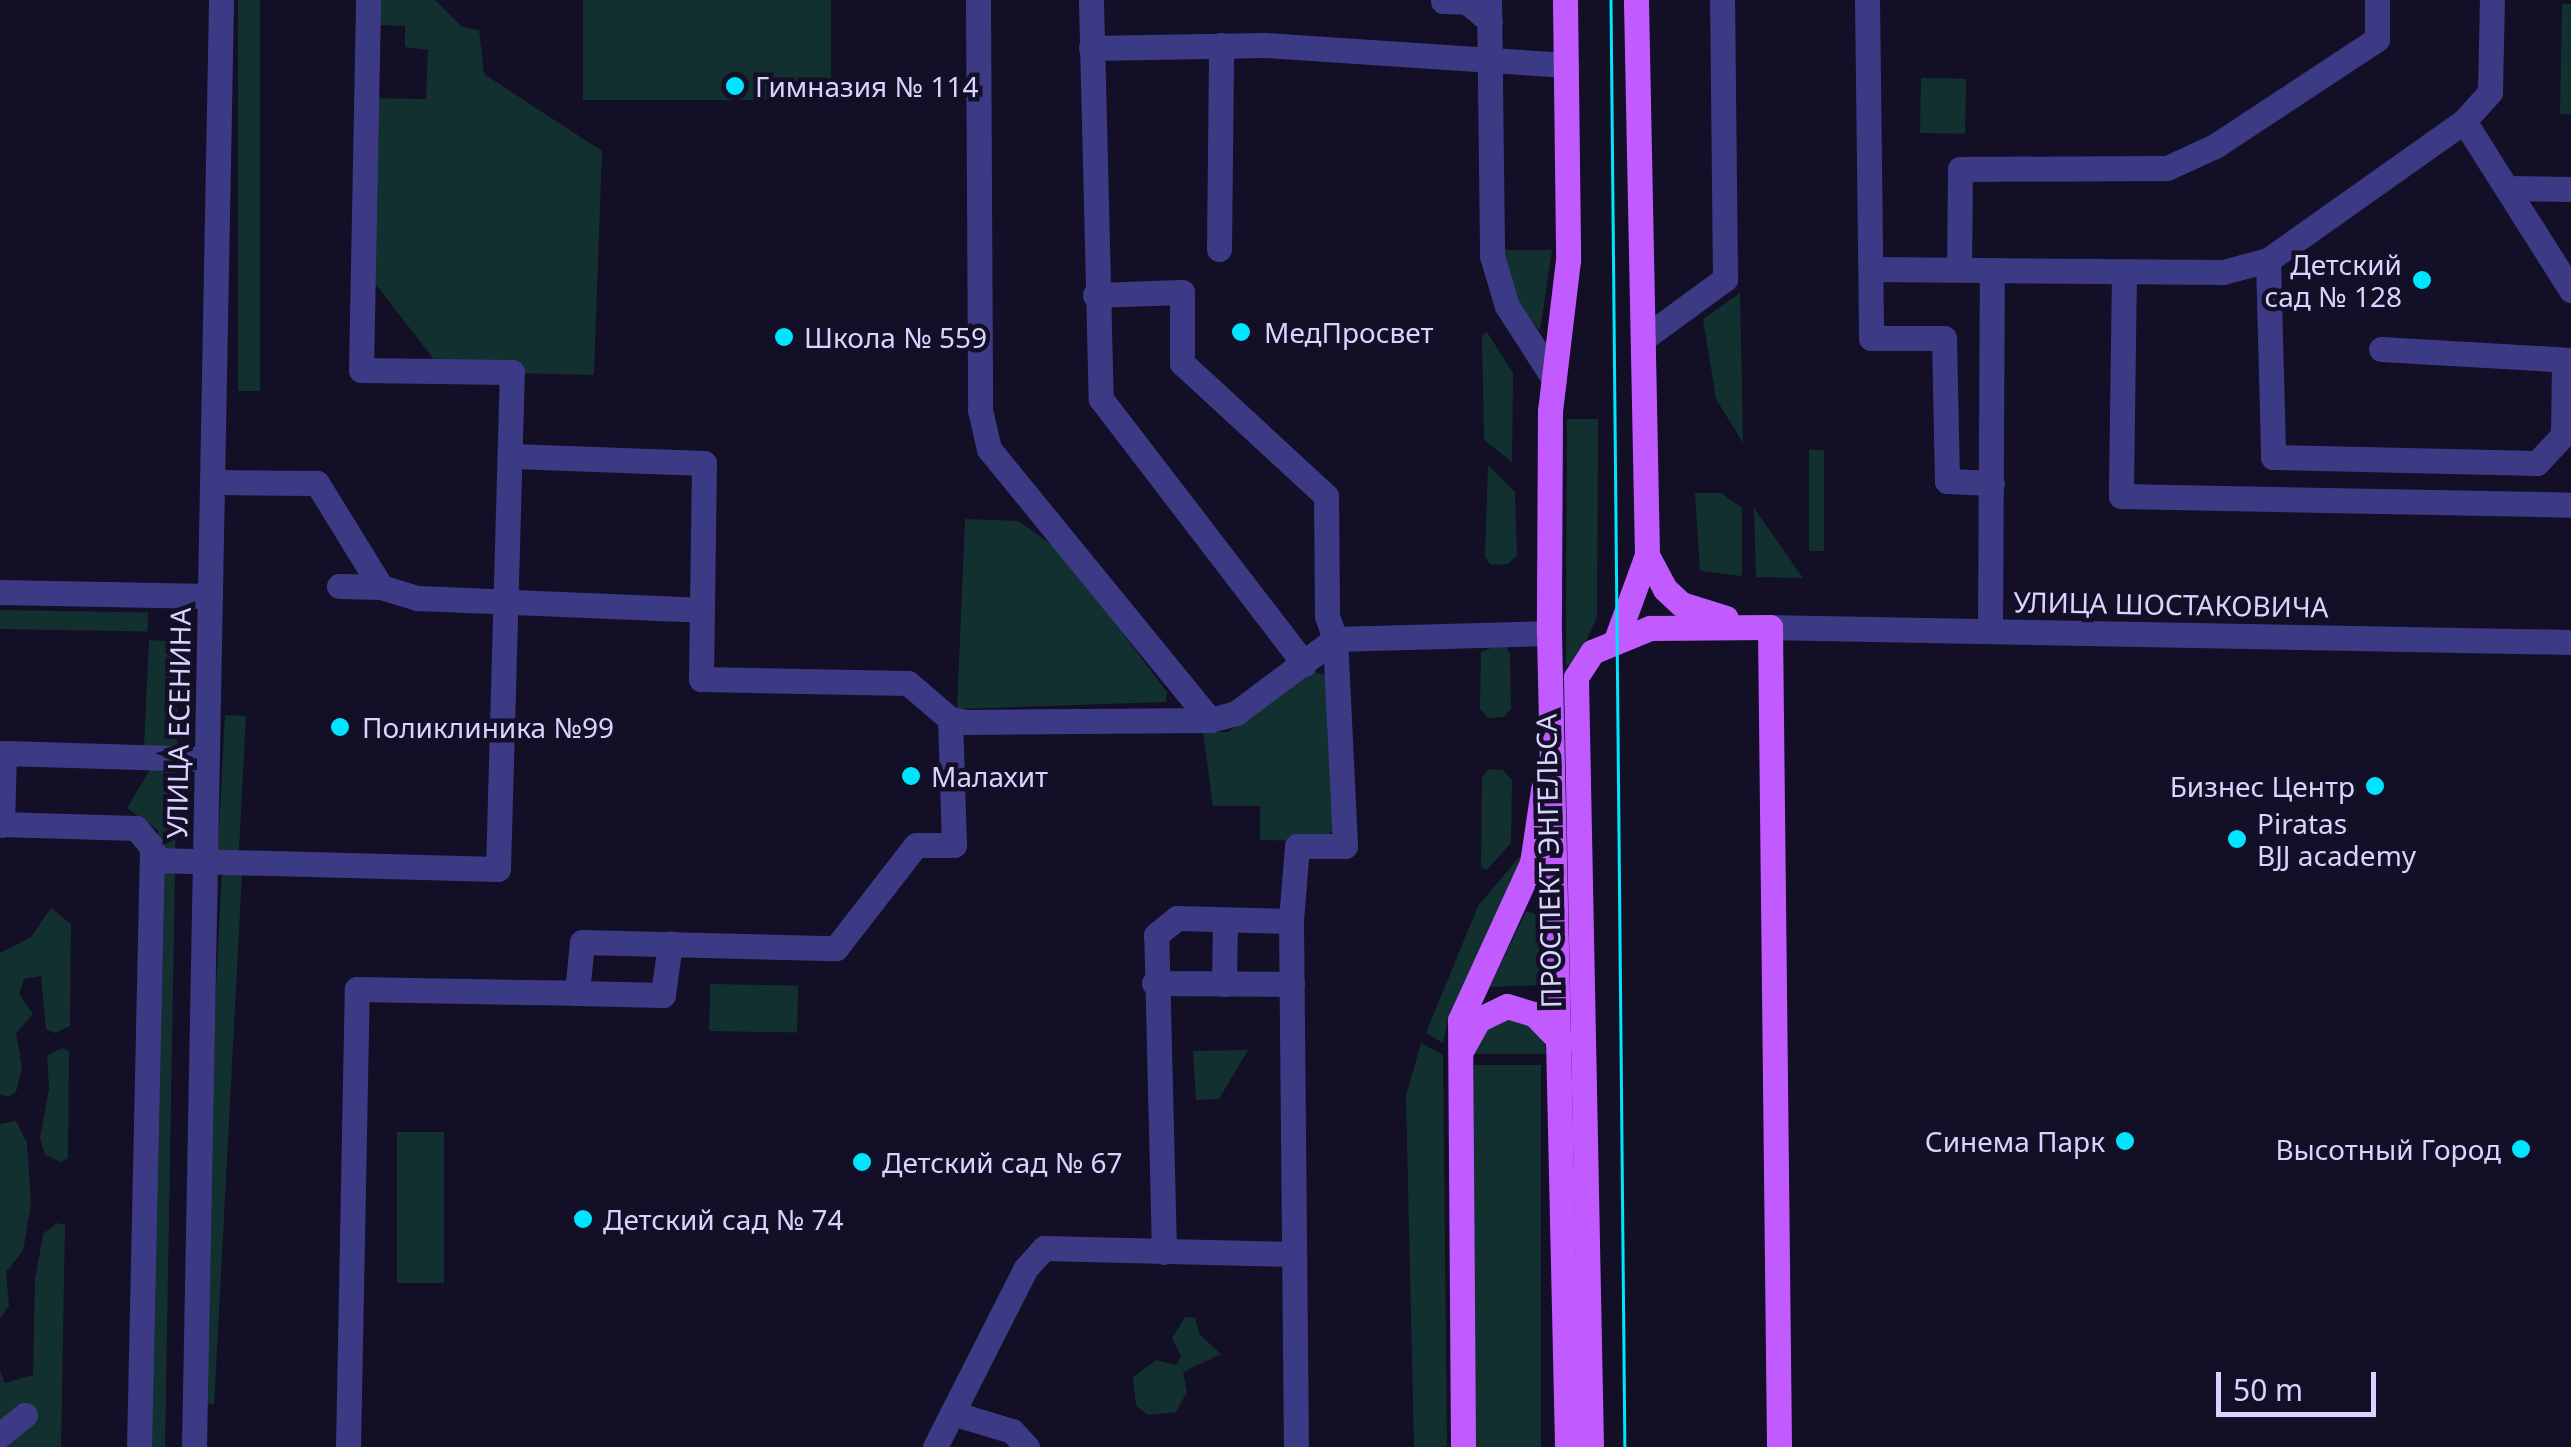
<!DOCTYPE html>
<html>
<head>
<meta charset="utf-8">
<style>
	body { margin:0 }
	#map { position:relative; width:2571px; height:1447px; overflow:hidden; background:#130f26; font-family:"Noto Sans",sans-serif }
	div>[style] { position:absolute }
	.green>* { inset:0; background:#12302f; transform-origin:0 0 }
	.minor>* { height:25px; margin:-12.5px; padding:0 12.5px; transform-origin:12.5px; border-radius:12.5px; background:#3d3a85 }
	.major>* { height:25px; margin:-12.5px; padding:0 12.5px; transform-origin:12.5px; border-radius:12.5px; background:#c25bff }
	.tram>* { height:2.5px; margin:-1.25px; padding:0 1.25px; transform-origin:1.25px; border-radius:1.25px; background:#00e5ff }
	.dots>* { width:28px; height:28px; translate:-50% -50%; box-sizing:border-box; border:5px solid #130f26; border-radius:50% }
	span { translate:-50% -50%; white-space:nowrap; text-align:center; line-height:1.15; -webkit-text-stroke:9px #130f26; paint-order:stroke }
	.poi-label { font-size:28px; color:#d9d4ff }
	.left { translate:0 -50%; text-align:left }
	.right { translate:-100% -50%; text-align:right }
	.street-label { font-size:28px; color:#d9d4ff }
	.scale { position:absolute; left:2216px; top:1372px; width:160px; height:45px; box-sizing:border-box; border:5px solid #d9d4ff; border-top:0; padding-left:12px; font-size:30px; line-height:35px; white-space:nowrap; color:#d9d4ff; -webkit-text-stroke:8px #130f26; paint-order:stroke }
</style>
</head>
<body>
<div id="map">
	<div class="green">
		<div style="left:238px;top:0;width:22px;height:391px"></div>
		<div style="clip-path:polygon(381px 0,435px 0,462px 27px,479px 30px,484px 74px,602px 151px,594px 375px,443px 371px,363px 268px,366px 98px,426px 99px,428px 50px,405px 47px,405px 26px,380px 25px)"></div>
		<div style="left:583px;top:0;width:248px;height:100px"></div>
		<div style="clip-path:polygon(2562px 4px,2571px 4px,2571px 114px,2560px 114px)"></div>
		<div style="left:1921px;top:78px;width:45px;height:55px;rotate:1deg"></div>
		<div style="clip-path:polygon(1501px 250px,1552px 250px,1540px 331px,1514px 298px)"></div>
		<div style="clip-path:polygon(1740px 293px,1743px 443px,1716px 399px,1703px 319px)"></div>
		<div style="clip-path:polygon(1487px 332px,1513px 373px,1512px 462px,1484px 440px,1482px 336px)"></div>
		<div style="clip-path:polygon(1567px 419px,1598px 419px,1597px 617px,1575px 665px,1566px 665px)"></div>
		<div style="left:1809px;top:450px;width:15px;height:101px"></div>
		<div style="clip-path:polygon(1488px 465px,1515px 492px,1517px 555px,1508px 564px,1491px 565px,1485px 557px)"></div>
		<div style="clip-path:polygon(1695px 493px,1721px 493px,1742px 508px,1742px 576px,1700px 571px)"></div>
		<div style="clip-path:polygon(1754px 508px,1803px 578px,1756px 577px)"></div>
		<div style="clip-path:polygon(965px 519px,1018px 521px,1061px 551px,1167px 692px,1166px 702px,957px 709px)"></div>
		<div style="left:0;top:610px;width:148px;height:19px;rotate:1deg"></div>
		<div style="clip-path:polygon(149px 640px,166px 641px,177px 651px,177px 748px,144px 747px)"></div>
		<div style="clip-path:polygon(1503px 643px,1510px 653px,1511px 709px,1504px 717px,1488px 718px,1480px 709px,1481px 652px)"></div>
		<div style="clip-path:polygon(1311px 671px,1326px 675px,1336px 828px,1322px 841px,1260px 840px,1260px 806px,1213px 806px,1203px 732px,1228px 732px)"></div>
		<div style="left:225px;top:715px;width:21px;height:143px;rotate:3deg"></div>
		<div style="clip-path:polygon(152px 766px,177px 766px,175px 855px,160px 849px,158px 830px,127px 808px)"></div>
		<div style="clip-path:polygon(1489px 769px,1503px 770px,1512px 780px,1511px 843px,1487px 870px,1481px 867px,1482px 778px)"></div>
		<div style="clip-path:polygon(1531px 843px,1448px 1020px,1443px 1043px,1426px 1033px,1478px 906px)"></div>
		<div style="left:175px;top:873px;width:574px;height:15px;rotate:91deg"></div>
		<div style="left:222px;top:873px;width:20px;height:531px;rotate:3deg"></div>
		<div style="clip-path:polygon(51px 908px,71px 924px,70px 1026px,55px 1033px,46px 1029px,41px 976px,24px 979px,19px 994px,33px 1014px,16px 1033px,22px 1067px,16px 1092px,8px 1097px,0 1094px,0 953px,31px 937px)"></div>
		<div style="clip-path:polygon(1526px 911px,1538px 915px,1540px 985px,1490px 987px)"></div>
		<div style="left:710px;top:984px;width:88px;height:47px;rotate:1deg"></div>
		<div style="clip-path:polygon(1523px 1016px,1544px 1041px,1546px 1054px,1473px 1054px,1485px 1023px)"></div>
		<div style="clip-path:polygon(1421px 1043px,1443px 1055px,1447px 1446px,1439px 1447px,1414px 1447px,1406px 1096px)"></div>
		<div style="clip-path:polygon(63px 1048px,69px 1052px,68px 1158px,61px 1162px,45px 1155px,40px 1138px,49px 1089px,47px 1055px)"></div>
		<div style="clip-path:polygon(1248px 1050px,1219px 1099px,1196px 1100px,1193px 1051px)"></div>
		<div style="left:1541px;top:1065px;width:382px;height:67px;rotate:90deg"></div>
		<div style="clip-path:polygon(16px 1121px,27px 1143px,31px 1204px,23px 1251px,6px 1272px,9px 1306px,0 1318px,0 1124px)"></div>
		<div style="left:397px;top:1132px;width:47px;height:151px"></div>
		<div style="clip-path:polygon(57px 1223px,65px 1225px,61px 1447px,0 1447px,0 1371px,5px 1383px,33px 1375px,35px 1280px,43px 1234px)"></div>
		<div style="clip-path:polygon(1185px 1317px,1195px 1318px,1200px 1335px,1221px 1354px,1183px 1372px,1187px 1392px,1176px 1412px,1148px 1415px,1136px 1406px,1133px 1377px,1156px 1360px,1176px 1365px,1181px 1356px,1172px 1338px)"></div>
	</div>
	<div class="minor">
		<div style="left:978px;top:0;width:410px;rotate:89.7deg"></div>
		<div style="left:980px;top:410px;width:40px;rotate:77deg"></div>
		<div style="left:989px;top:449px;width:350px;rotate:50.8deg"></div>
		<div style="left:1091px;top:0;width:399px;rotate:88.6deg"></div>
		<div style="left:1101px;top:399px;width:334px;rotate:52.5deg"></div>
		<div style="left:1489px;top:0;width:256px;rotate:89.3deg"></div>
		<div style="left:1492px;top:256px;width:52px;rotate:73.3deg"></div>
		<div style="left:1507px;top:306px;width:87px;rotate:57.2deg"></div>
		<div style="left:1867px;top:0;width:338px;rotate:89.3deg"></div>
		<div style="left:1871px;top:338px;width:73px"></div>
		<div style="left:1944px;top:338px;width:143px;rotate:88.8deg"></div>
		<div style="left:1947px;top:481px;width:45px;rotate:2.5deg"></div>
		<div style="left:1443px;top:1px;width:24px;rotate:2deg"></div>
		<div style="left:1467px;top:2px;width:30px;rotate:40deg"></div>
		<div style="left:1091px;top:48px;width:174px;rotate:-1deg"></div>
		<div style="left:1265px;top:45px;width:302px;rotate:3.8deg"></div>
		<div style="left:2464px;top:121px;width:200px;rotate:57.7deg"></div>
		<div style="left:2507px;top:188px;width:64px;rotate:0.9deg"></div>
		<div style="left:1219px;top:249px;width:204px;rotate:-89.4deg"></div>
		<div style="left:2268px;top:260px;width:197px;rotate:88.5deg"></div>
		<div style="left:2273px;top:457px;width:264px;rotate:1.3deg"></div>
		<div style="left:2537px;top:463px;width:38px;rotate:-47deg"></div>
		<div style="left:2563px;top:435px;width:75px;rotate:-89.2deg"></div>
		<div style="left:1871px;top:269px;width:352px;rotate:0.5deg"></div>
		<div style="left:2223px;top:272px;width:47px;rotate:-14.9deg"></div>
		<div style="left:2268px;top:260px;width:240px;rotate:-35.3deg"></div>
		<div style="left:2464px;top:121px;width:39px;rotate:-48deg"></div>
		<div style="left:2490px;top:92px;width:92px;rotate:-88.8deg"></div>
		<div style="left:1959px;top:269px;width:100px;rotate:-89.4deg"></div>
		<div style="left:1960px;top:169px;width:207px;rotate:-0.3deg"></div>
		<div style="left:2167px;top:168px;width:53px;rotate:-24.6deg"></div>
		<div style="left:2215px;top:146px;width:194px;rotate:-33.4deg"></div>
		<div style="left:2377px;top:39px;width:39px;rotate:-90deg"></div>
		<div style="left:2124px;top:271px;width:225px;rotate:90.8deg"></div>
		<div style="left:2121px;top:496px;width:450px;rotate:1.1deg"></div>
		<div style="left:1095px;top:295px;width:87px;rotate:-2deg"></div>
		<div style="left:1182px;top:292px;width:71px;rotate:90deg"></div>
		<div style="left:1182px;top:363px;width:196px;rotate:42.7deg"></div>
		<div style="left:1326px;top:496px;width:120px;rotate:89.5deg"></div>
		<div style="left:1327px;top:616px;width:24px;rotate:71deg"></div>
		<div style="left:1335px;top:639px;width:207px;rotate:87.2deg"></div>
		<div style="left:1345px;top:846px;width:48px;rotate:180deg"></div>
		<div style="left:1297px;top:846px;width:75px;rotate:94.6deg"></div>
		<div style="left:1291px;top:921px;width:526px;rotate:89.46deg"></div>
		<div style="left:1647px;top:336px;width:97px;rotate:-36.2deg"></div>
		<div style="left:1725px;top:279px;width:279px;rotate:-90.6deg"></div>
		<div style="left:2381px;top:349px;width:190px;rotate:3.3deg"></div>
		<div style="left:513px;top:456px;width:191px;rotate:2.1deg"></div>
		<div style="left:704px;top:463px;width:216px;rotate:90.8deg"></div>
		<div style="left:701px;top:679px;width:207px;rotate:1.1deg"></div>
		<div style="left:908px;top:683px;width:55px;rotate:40.6deg"></div>
		<div style="left:950px;top:719px;width:17px;rotate:10deg"></div>
		<div style="left:967px;top:722px;width:243px;rotate:-0.5deg"></div>
		<div style="left:1210px;top:720px;width:27px;rotate:-15deg"></div>
		<div style="left:1236px;top:713px;width:124px;rotate:-36.8deg"></div>
		<div style="left:1335px;top:639px;width:214px;rotate:-1.6deg"></div>
		<div style="left:213px;top:482px;width:104px;rotate:0.6deg"></div>
		<div style="left:317px;top:483px;width:122px;rotate:58.4deg"></div>
		<div style="left:339px;top:586px;width:42px;rotate:1.4deg"></div>
		<div style="left:381px;top:587px;width:39px;rotate:17deg"></div>
		<div style="left:418px;top:598px;width:283px;rotate:2.4deg"></div>
		<div style="left:0;top:592px;width:210px;rotate:1.1deg"></div>
		<div style="left:1770px;top:627px;width:801px;rotate:1.07deg"></div>
		<div style="left:1990px;top:631px;width:361px;rotate:-89.7deg"></div>
		<div style="left:0;top:824px;width:136px;rotate:1.7deg"></div>
		<div style="left:136px;top:828px;width:25px;rotate:50deg"></div>
		<div style="left:152px;top:847px;width:600px;rotate:91.24deg"></div>
		<div style="left:2px;top:825px;width:72px;rotate:-88.4deg"></div>
		<div style="left:4px;top:753px;width:203px;rotate:1.7deg"></div>
		<div style="left:154px;top:860px;width:344px;rotate:1.5deg"></div>
		<div style="left:498px;top:869px;width:497px;rotate:-88.4deg"></div>
		<div style="left:512px;top:372px;width:151px;rotate:-179.2deg"></div>
		<div style="left:361px;top:370px;width:370px;rotate:-88.9deg"></div>
		<div style="left:1154px;top:983px;width:138px;rotate:0.4deg"></div>
		<div style="left:1224px;top:984px;width:64px;rotate:-89.1deg"></div>
		<div style="left:577px;top:993px;width:86px;rotate:1.3deg"></div>
		<div style="left:663px;top:995px;width:52px;rotate:-82.3deg"></div>
		<div style="left:1164px;top:1252px;width:317px;rotate:-91.4deg"></div>
		<div style="left:1156px;top:935px;width:27px;rotate:-39deg"></div>
		<div style="left:1177px;top:918px;width:114px;rotate:1.5deg"></div>
		<div style="left:952px;top:1413px;width:63px;rotate:16.7deg"></div>
		<div style="left:1012px;top:1431px;width:22px;rotate:47deg"></div>
		<div style="left:0;top:1435px;width:32px;rotate:-39deg"></div>
		<div style="left:194px;top:1447px;width:1447px;rotate:-88.93deg"></div>
		<div style="left:348px;top:1447px;width:458px;rotate:-88.9deg"></div>
		<div style="left:357px;top:989px;width:220px;rotate:1deg"></div>
		<div style="left:577px;top:993px;width:51px;rotate:-84.4deg"></div>
		<div style="left:582px;top:942px;width:254px;rotate:1.4deg"></div>
		<div style="left:836px;top:948px;width:130px;rotate:-52.2deg"></div>
		<div style="left:916px;top:845px;width:38px"></div>
		<div style="left:954px;top:845px;width:126px;rotate:-91.8deg"></div>
		<div style="left:935px;top:1447px;width:201px;rotate:-63.1deg"></div>
		<div style="left:1026px;top:1268px;width:27px;rotate:-48deg"></div>
		<div style="left:1044px;top:1248px;width:250px;rotate:1.4deg"></div>
	</div>
	<div class="major">
		<div style="left:1565px;top:0;width:260px;rotate:89.3deg"></div>
		<div style="left:1568px;top:260px;width:152px;rotate:96.8deg"></div>
		<div style="left:1550px;top:411px;width:222px;rotate:90.3deg"></div>
		<div style="left:1549px;top:633px;width:814px;rotate:88.73deg"></div>
		<div style="left:1647px;top:555px;width:38px;rotate:62deg"></div>
		<div style="left:1665px;top:589px;width:22px;rotate:43deg"></div>
		<div style="left:1681px;top:604px;width:47px;rotate:17.3deg"></div>
		<div style="left:1770px;top:627px;width:820px;rotate:89.37deg"></div>
		<div style="left:1616px;top:640px;width:90px;rotate:-70deg"></div>
		<div style="left:1647px;top:555px;width:555px;rotate:-91.14deg"></div>
		<div style="left:1461px;top:1051px;width:35px;rotate:-61deg"></div>
		<div style="left:1478px;top:1020px;width:32px;rotate:-26deg"></div>
		<div style="left:1507px;top:1006px;width:28px;rotate:17deg"></div>
		<div style="left:1534px;top:1014px;width:39px;rotate:46deg"></div>
		<div style="left:1463px;top:1447px;width:427px;rotate:-90.4deg"></div>
		<div style="left:1460px;top:1020px;width:173px;rotate:-65.4deg"></div>
		<div style="left:1532px;top:863px;width:75px;rotate:-81.5deg"></div>
		<div style="left:1591px;top:1447px;width:770px;rotate:-91.12deg"></div>
		<div style="left:1576px;top:677px;width:30px;rotate:-57deg"></div>
		<div style="left:1592px;top:652px;width:63px;rotate:-22.5deg"></div>
		<div style="left:1650px;top:628px;width:120px;rotate:-0.5deg"></div>
	</div>
	<div class="tram">
		<div style="left:1611px;top:0;width:1447px;rotate:89.45deg"></div>
	</div>
	<div class="dots">
		<div style="left:735px;top:86px;background:#00e5ff"></div>
		<div style="left:2422px;top:280px;background:#00e5ff"></div>
		<div style="left:1241px;top:332px;background:#00e5ff"></div>
		<div style="left:784px;top:337px;background:#00e5ff"></div>
		<div style="left:340px;top:727px;background:#00e5ff"></div>
		<div style="left:911px;top:776px;background:#00e5ff"></div>
		<div style="left:2375px;top:786px;background:#00e5ff"></div>
		<div style="left:2237px;top:839px;background:#00e5ff"></div>
		<div style="left:2125px;top:1141px;background:#00e5ff"></div>
		<div style="left:2521px;top:1149px;background:#00e5ff"></div>
		<div style="left:862px;top:1162px;background:#00e5ff"></div>
		<div style="left:583px;top:1219px;background:#00e5ff"></div>
	</div>
	<div class="poi-label">
		<span class="left" style="left:755px;top:86px">Гимназия № 114</span>
		<span class="right" style="left:2402px;top:280px">Детский<br>сад № 128</span>
		<span class="left" style="left:1264px;top:332px">МедПросвет</span>
		<span class="left" style="left:804px;top:337px">Школа № 559</span>
		<span class="left" style="left:362px;top:727px">Поликлиника №99</span>
		<span class="left" style="left:931px;top:776px">Малахит</span>
		<span class="right" style="left:2355px;top:786px">Бизнес Центр</span>
		<span class="left" style="left:2257px;top:839px">Piratas<br>BJJ academy</span>
		<span class="right" style="left:2105px;top:1141px">Синема Парк</span>
		<span class="right" style="left:2501px;top:1149px">Высотный Город</span>
		<span class="left" style="left:882px;top:1162px">Детский сад № 67</span>
		<span class="left" style="left:603px;top:1219px">Детский сад № 74</span>
	</div>
	<div class="street-label">
		<span style="left:2171px;top:604px;rotate:1deg">УЛИЦА ШОСТАКОВИЧА</span>
		<span style="left:178px;top:723px;rotate:-89deg">УЛИЦА ЕСЕНИНА</span>
		<span style="left:1548px;top:861px;rotate:-91deg">ПРОСПЕКТ ЭНГЕЛЬСА</span>
	</div>
	<div class="scale">50 m</div>
</div>
</body>
</html>
